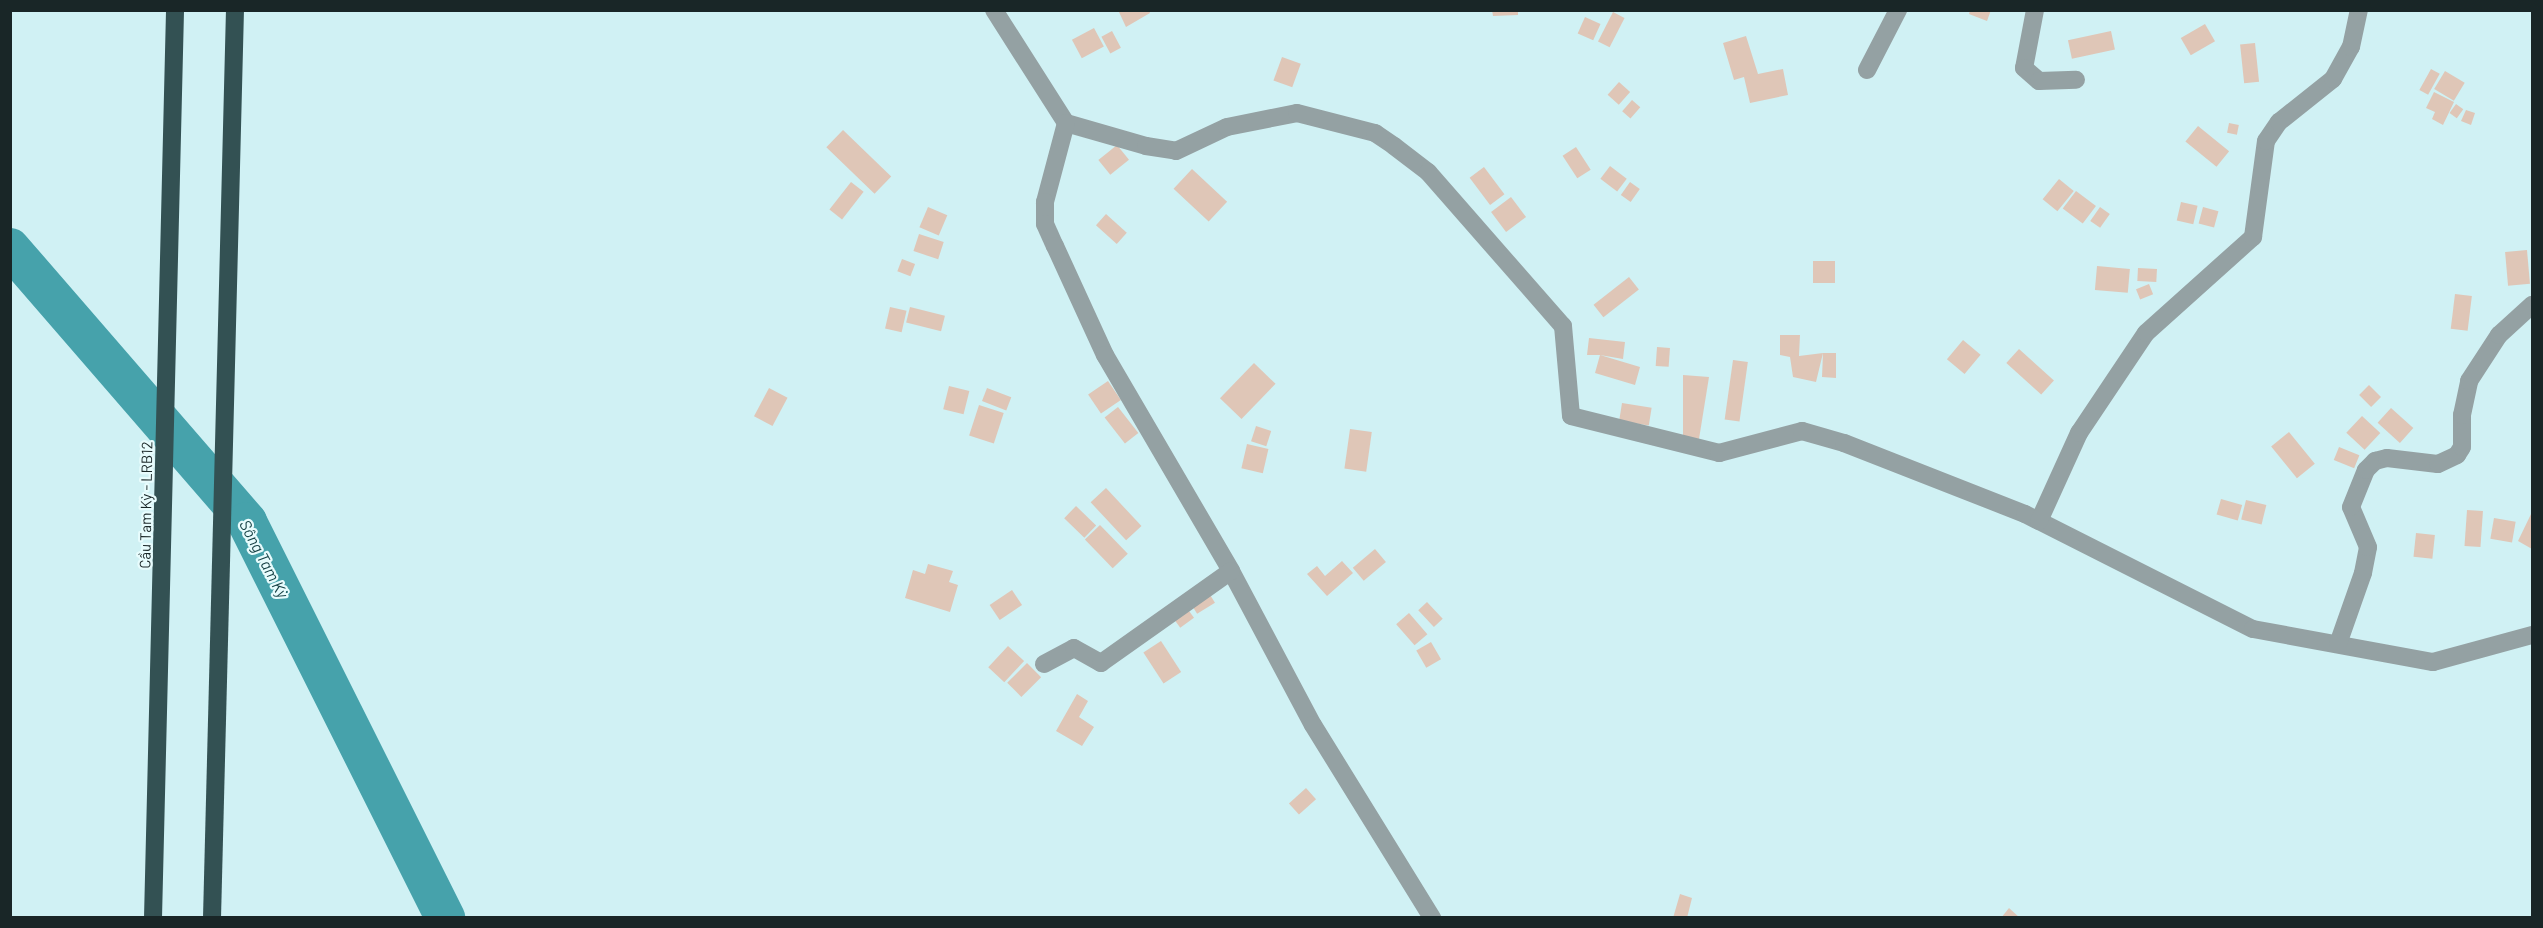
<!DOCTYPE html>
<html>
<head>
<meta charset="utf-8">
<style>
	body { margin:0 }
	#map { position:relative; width:2543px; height:928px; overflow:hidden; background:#d0f1f4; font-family:Barlow,sans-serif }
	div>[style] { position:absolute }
	.river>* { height:40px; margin:-20px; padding:0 20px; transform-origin:20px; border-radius:20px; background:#46a2ab }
	.building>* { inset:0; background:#dfc6b7; transform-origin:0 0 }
	.minor>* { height:18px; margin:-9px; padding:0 9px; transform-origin:9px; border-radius:9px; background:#94a1a3 }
	.highway>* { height:18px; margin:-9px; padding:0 9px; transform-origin:9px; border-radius:9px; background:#335153 }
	span { translate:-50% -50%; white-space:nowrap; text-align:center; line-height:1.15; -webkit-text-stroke:4.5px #e8fcfd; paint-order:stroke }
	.street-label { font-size:15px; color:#192627 }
	.water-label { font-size:16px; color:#194347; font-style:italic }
	.frame { position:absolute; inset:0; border:12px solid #192627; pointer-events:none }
</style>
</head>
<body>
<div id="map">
	<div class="river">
		<div style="left:10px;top:248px;width:362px;rotate:49.1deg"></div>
		<div style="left:247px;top:522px;width:443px;rotate:63.4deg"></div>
	</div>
	<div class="building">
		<div style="clip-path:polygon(1118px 10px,1149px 10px,1150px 13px,1126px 27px)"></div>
		<div style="clip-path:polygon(1492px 10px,1518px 10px,1518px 15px,1493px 16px)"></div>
		<div style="clip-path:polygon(1970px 10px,1991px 10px,1987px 21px,1969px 14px)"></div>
		<div style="left:1613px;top:12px;width:13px;height:33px;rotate:27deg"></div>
		<div style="left:1585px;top:17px;width:17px;height:18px;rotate:24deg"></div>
		<div style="left:2205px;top:24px;width:20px;height:28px;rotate:60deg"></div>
		<div style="left:1094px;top:28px;width:21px;height:25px;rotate:62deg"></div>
		<div style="left:1112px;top:31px;width:19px;height:12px;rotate:62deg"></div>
		<div style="left:2111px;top:31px;width:19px;height:44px;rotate:78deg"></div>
		<div style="clip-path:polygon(1746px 36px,1758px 74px,1783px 69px,1788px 95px,1750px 103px,1744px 77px,1734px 80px,1723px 43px)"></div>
		<div style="left:2255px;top:43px;width:39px;height:15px;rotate:84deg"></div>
		<div style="left:1282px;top:57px;width:20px;height:25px;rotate:20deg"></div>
		<div style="left:2431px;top:69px;width:10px;height:24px;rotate:29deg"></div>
		<div style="left:2445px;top:71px;width:23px;height:21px;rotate:31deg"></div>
		<div style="left:1619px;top:82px;width:15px;height:17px;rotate:42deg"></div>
		<div style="clip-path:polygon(2434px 92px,2454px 102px,2443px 125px,2432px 119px,2435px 112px,2426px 108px)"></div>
		<div style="left:1632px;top:100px;width:11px;height:15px;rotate:41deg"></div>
		<div style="left:2456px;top:104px;width:9px;height:11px;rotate:36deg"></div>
		<div style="clip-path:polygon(2466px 110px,2475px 113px,2471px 125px,2461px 121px)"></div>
		<div style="left:2229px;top:123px;width:10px;height:10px;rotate:11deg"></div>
		<div style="left:2198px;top:126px;width:40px;height:20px;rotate:39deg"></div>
		<div style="left:843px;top:130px;width:67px;height:24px;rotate:44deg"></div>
		<div style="left:1117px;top:145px;width:19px;height:24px;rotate:51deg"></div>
		<div style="left:1576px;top:147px;width:27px;height:16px;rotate:57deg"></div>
		<div style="left:1610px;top:166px;width:21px;height:16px;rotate:37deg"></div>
		<div style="left:1484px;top:167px;width:34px;height:18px;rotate:53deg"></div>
		<div style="left:1192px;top:169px;width:48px;height:27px;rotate:43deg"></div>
		<div style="left:2059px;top:179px;width:19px;height:26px;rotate:39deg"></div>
		<div style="left:851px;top:182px;width:16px;height:35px;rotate:38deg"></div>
		<div style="left:1630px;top:182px;width:12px;height:16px;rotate:35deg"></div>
		<div style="left:2076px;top:191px;width:25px;height:22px;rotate:37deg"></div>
		<div style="left:1511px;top:197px;width:25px;height:25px;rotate:53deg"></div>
		<div style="left:2181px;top:202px;width:17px;height:19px;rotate:13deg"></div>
		<div style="left:928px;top:207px;width:21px;height:22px;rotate:23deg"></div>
		<div style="left:2100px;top:207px;width:12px;height:17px;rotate:35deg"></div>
		<div style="left:2203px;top:207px;width:16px;height:17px;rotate:15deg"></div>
		<div style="left:1106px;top:214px;width:28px;height:15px;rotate:42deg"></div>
		<div style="left:919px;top:234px;width:26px;height:18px;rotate:18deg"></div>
		<div style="left:2527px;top:250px;width:34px;height:22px;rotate:85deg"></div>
		<div style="left:902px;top:259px;width:14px;height:13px;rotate:21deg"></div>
		<div style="left:1813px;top:261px;width:22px;height:22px"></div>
		<div style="left:2097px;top:266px;width:33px;height:24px;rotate:5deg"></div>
		<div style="left:2138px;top:268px;width:19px;height:13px;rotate:3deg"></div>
		<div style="left:1629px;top:277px;width:16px;height:45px;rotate:52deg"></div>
		<div style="left:2149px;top:284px;width:11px;height:14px;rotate:68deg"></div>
		<div style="left:2455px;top:294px;width:17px;height:35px;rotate:7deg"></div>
		<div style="left:890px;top:307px;width:17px;height:22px;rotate:13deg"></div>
		<div style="left:910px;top:307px;width:36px;height:16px;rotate:14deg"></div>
		<div style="clip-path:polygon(1780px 335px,1800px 335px,1799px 356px,1823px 353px,1836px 353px,1836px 378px,1822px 377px,1823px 353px,1816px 382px,1793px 377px,1790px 357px,1780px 355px)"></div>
		<div style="clip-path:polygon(1589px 338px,1625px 342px,1623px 359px,1600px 355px,1640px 367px,1635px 385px,1595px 373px,1600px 355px,1587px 355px)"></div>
		<div style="left:1963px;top:340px;width:23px;height:25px;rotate:40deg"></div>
		<div style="left:1657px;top:347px;width:13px;height:19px;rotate:4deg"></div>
		<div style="left:2019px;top:349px;width:47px;height:19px;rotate:42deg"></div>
		<div style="left:1733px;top:360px;width:15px;height:60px;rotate:8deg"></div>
		<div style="left:1254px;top:363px;width:30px;height:49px;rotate:44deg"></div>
		<div style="clip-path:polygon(1683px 375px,1709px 377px,1699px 439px,1683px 437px)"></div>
		<div style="left:1108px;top:381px;width:23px;height:24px;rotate:56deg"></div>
		<div style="left:2369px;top:385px;width:17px;height:14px;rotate:45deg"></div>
		<div style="left:949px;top:386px;width:21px;height:24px;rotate:14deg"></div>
		<div style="left:769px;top:388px;width:21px;height:32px;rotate:28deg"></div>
		<div style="left:987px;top:388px;width:26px;height:14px;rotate:21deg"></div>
		<div style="left:1622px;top:403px;width:30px;height:18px;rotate:9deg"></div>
		<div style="left:979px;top:405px;width:26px;height:32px;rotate:18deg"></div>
		<div style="left:1118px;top:407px;width:33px;height:17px;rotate:52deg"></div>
		<div style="left:2391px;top:408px;width:30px;height:20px;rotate:42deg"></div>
		<div style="left:2362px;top:416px;width:25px;height:23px;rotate:43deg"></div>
		<div style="left:1256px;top:426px;width:16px;height:16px;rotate:18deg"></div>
		<div style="left:1350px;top:429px;width:22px;height:40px;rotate:8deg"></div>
		<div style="left:2289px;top:432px;width:41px;height:23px;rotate:51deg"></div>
		<div style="left:1247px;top:444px;width:22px;height:25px;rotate:13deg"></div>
		<div style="left:2339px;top:447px;width:22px;height:14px;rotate:22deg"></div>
		<div style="left:1106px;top:488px;width:52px;height:21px;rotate:47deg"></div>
		<div style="left:2221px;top:499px;width:22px;height:16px;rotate:16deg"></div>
		<div style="left:2246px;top:500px;width:21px;height:20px;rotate:14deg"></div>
		<div style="left:1076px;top:506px;width:28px;height:17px;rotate:44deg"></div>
		<div style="left:2467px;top:510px;width:16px;height:36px;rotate:4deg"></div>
		<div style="clip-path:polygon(2532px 512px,2532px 549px,2518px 541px)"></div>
		<div style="left:2494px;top:518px;width:22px;height:21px;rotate:10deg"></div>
		<div style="left:1100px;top:525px;width:40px;height:21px;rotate:46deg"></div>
		<div style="left:2416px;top:533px;width:19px;height:24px;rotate:6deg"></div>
		<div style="left:1375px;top:549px;width:17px;height:29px;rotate:50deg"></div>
		<div style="clip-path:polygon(1342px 561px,1353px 573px,1327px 596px,1307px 574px,1317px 566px,1325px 576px)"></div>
		<div style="clip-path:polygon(928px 564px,953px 571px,949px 582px,958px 585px,950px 612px,905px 598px,913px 570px,925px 574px)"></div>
		<div style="left:1012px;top:590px;width:18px;height:27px;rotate:56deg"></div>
		<div style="left:1207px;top:590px;width:15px;height:21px;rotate:58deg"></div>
		<div style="left:1427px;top:602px;width:23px;height:12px;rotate:47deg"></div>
		<div style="left:1184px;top:604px;width:17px;height:17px;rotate:54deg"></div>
		<div style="left:1409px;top:613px;width:28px;height:17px;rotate:49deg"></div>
		<div style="left:1161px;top:641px;width:37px;height:21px;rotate:57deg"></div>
		<div style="left:1431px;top:642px;width:20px;height:17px;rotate:60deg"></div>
		<div style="left:1008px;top:646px;width:22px;height:29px;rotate:43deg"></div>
		<div style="left:1027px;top:663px;width:20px;height:28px;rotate:45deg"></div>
		<div style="clip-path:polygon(1077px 694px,1088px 701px,1079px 717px,1094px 727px,1082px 746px,1056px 731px)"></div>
		<div style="left:1306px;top:788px;width:15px;height:23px;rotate:48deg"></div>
		<div style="clip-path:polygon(1680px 894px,1692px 898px,1687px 918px,1673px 918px)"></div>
		<div style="clip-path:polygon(2009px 908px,2020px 918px,2001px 918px)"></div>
	</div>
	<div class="minor">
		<div style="left:994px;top:10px;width:134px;rotate:57.5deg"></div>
		<div style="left:1066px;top:123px;width:83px;rotate:16deg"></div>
		<div style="left:1146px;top:146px;width:30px;rotate:9deg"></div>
		<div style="left:1176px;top:151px;width:56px;rotate:-25.2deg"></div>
		<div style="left:1227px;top:127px;width:71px;rotate:-11.3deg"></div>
		<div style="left:1297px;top:113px;width:81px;rotate:14.4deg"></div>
		<div style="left:1375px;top:133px;width:23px;rotate:34deg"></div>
		<div style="left:1394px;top:146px;width:43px;rotate:37.4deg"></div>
		<div style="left:1428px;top:172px;width:205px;rotate:48.8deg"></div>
		<div style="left:1563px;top:326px;width:90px;rotate:84.9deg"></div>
		<div style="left:1571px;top:416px;width:153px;rotate:14deg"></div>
		<div style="left:1719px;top:453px;width:86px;rotate:-14.8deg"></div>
		<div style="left:1802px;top:431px;width:44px;rotate:15.9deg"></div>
		<div style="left:1844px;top:443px;width:194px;rotate:21.4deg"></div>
		<div style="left:2025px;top:514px;width:255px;rotate:26.8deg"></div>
		<div style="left:2253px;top:629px;width:183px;rotate:10.4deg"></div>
		<div style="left:2433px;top:662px;width:103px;rotate:-15.3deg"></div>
		<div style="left:2035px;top:10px;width:59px;rotate:100.7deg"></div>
		<div style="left:2024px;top:68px;width:20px;rotate:41deg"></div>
		<div style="left:2039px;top:81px;width:37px;rotate:-2deg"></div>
		<div style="left:1867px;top:70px;width:68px;rotate:-62.7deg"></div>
		<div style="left:1066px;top:123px;width:82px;rotate:104.9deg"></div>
		<div style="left:1045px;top:202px;width:22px;rotate:90deg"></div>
		<div style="left:1045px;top:224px;width:24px;rotate:66deg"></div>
		<div style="left:1055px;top:246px;width:120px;rotate:65.4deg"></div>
		<div style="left:1105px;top:355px;width:250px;rotate:59.7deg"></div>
		<div style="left:1231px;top:571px;width:174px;rotate:62deg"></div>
		<div style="left:1313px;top:725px;width:227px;rotate:58.3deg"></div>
		<div style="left:2039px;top:521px;width:97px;rotate:-65.6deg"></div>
		<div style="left:2079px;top:433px;width:120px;rotate:-56.2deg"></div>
		<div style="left:2146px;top:333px;width:144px;rotate:-41.9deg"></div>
		<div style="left:2253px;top:237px;width:97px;rotate:-82.3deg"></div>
		<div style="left:2266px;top:141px;width:23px;rotate:-56deg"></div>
		<div style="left:2279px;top:122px;width:69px;rotate:-38.5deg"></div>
		<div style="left:2333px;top:79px;width:37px;rotate:-61deg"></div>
		<div style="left:2351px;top:47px;width:38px;rotate:-78deg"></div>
		<div style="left:2338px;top:644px;width:75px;rotate:-70.6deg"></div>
		<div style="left:2363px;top:573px;width:26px;rotate:-79deg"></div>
		<div style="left:2368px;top:547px;width:43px;rotate:-113deg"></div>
		<div style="left:2351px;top:507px;width:40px;rotate:-68deg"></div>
		<div style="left:2366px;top:470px;width:13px;rotate:-45deg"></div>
		<div style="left:2375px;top:461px;width:12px;rotate:-14deg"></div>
		<div style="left:2387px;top:458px;width:51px;rotate:6.7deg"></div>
		<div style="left:2438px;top:464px;width:21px;rotate:-25deg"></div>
		<div style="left:2457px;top:455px;width:9px;rotate:-58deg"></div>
		<div style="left:2462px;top:447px;width:32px;rotate:-90deg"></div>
		<div style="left:2462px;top:415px;width:35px;rotate:-78deg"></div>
		<div style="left:2469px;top:381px;width:55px;rotate:-56.9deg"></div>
		<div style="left:2499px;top:335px;width:45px;rotate:-42.3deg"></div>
		<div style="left:1044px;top:664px;width:34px;rotate:-28deg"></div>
		<div style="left:1074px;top:648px;width:31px;rotate:29deg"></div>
		<div style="left:1101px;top:663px;width:159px;rotate:-35.3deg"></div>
	</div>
	<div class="highway">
		<div style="left:153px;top:918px;width:908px;rotate:-88.61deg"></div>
		<div style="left:212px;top:918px;width:908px;rotate:-88.55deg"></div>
	</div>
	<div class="street-label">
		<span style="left:146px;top:505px;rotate:-89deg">Cầu Tam Kỳ - LRB12</span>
	</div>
	<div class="water-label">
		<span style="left:264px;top:559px;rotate:62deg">Sông Tam Kỳ</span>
	</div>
	<div class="frame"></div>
</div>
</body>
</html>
